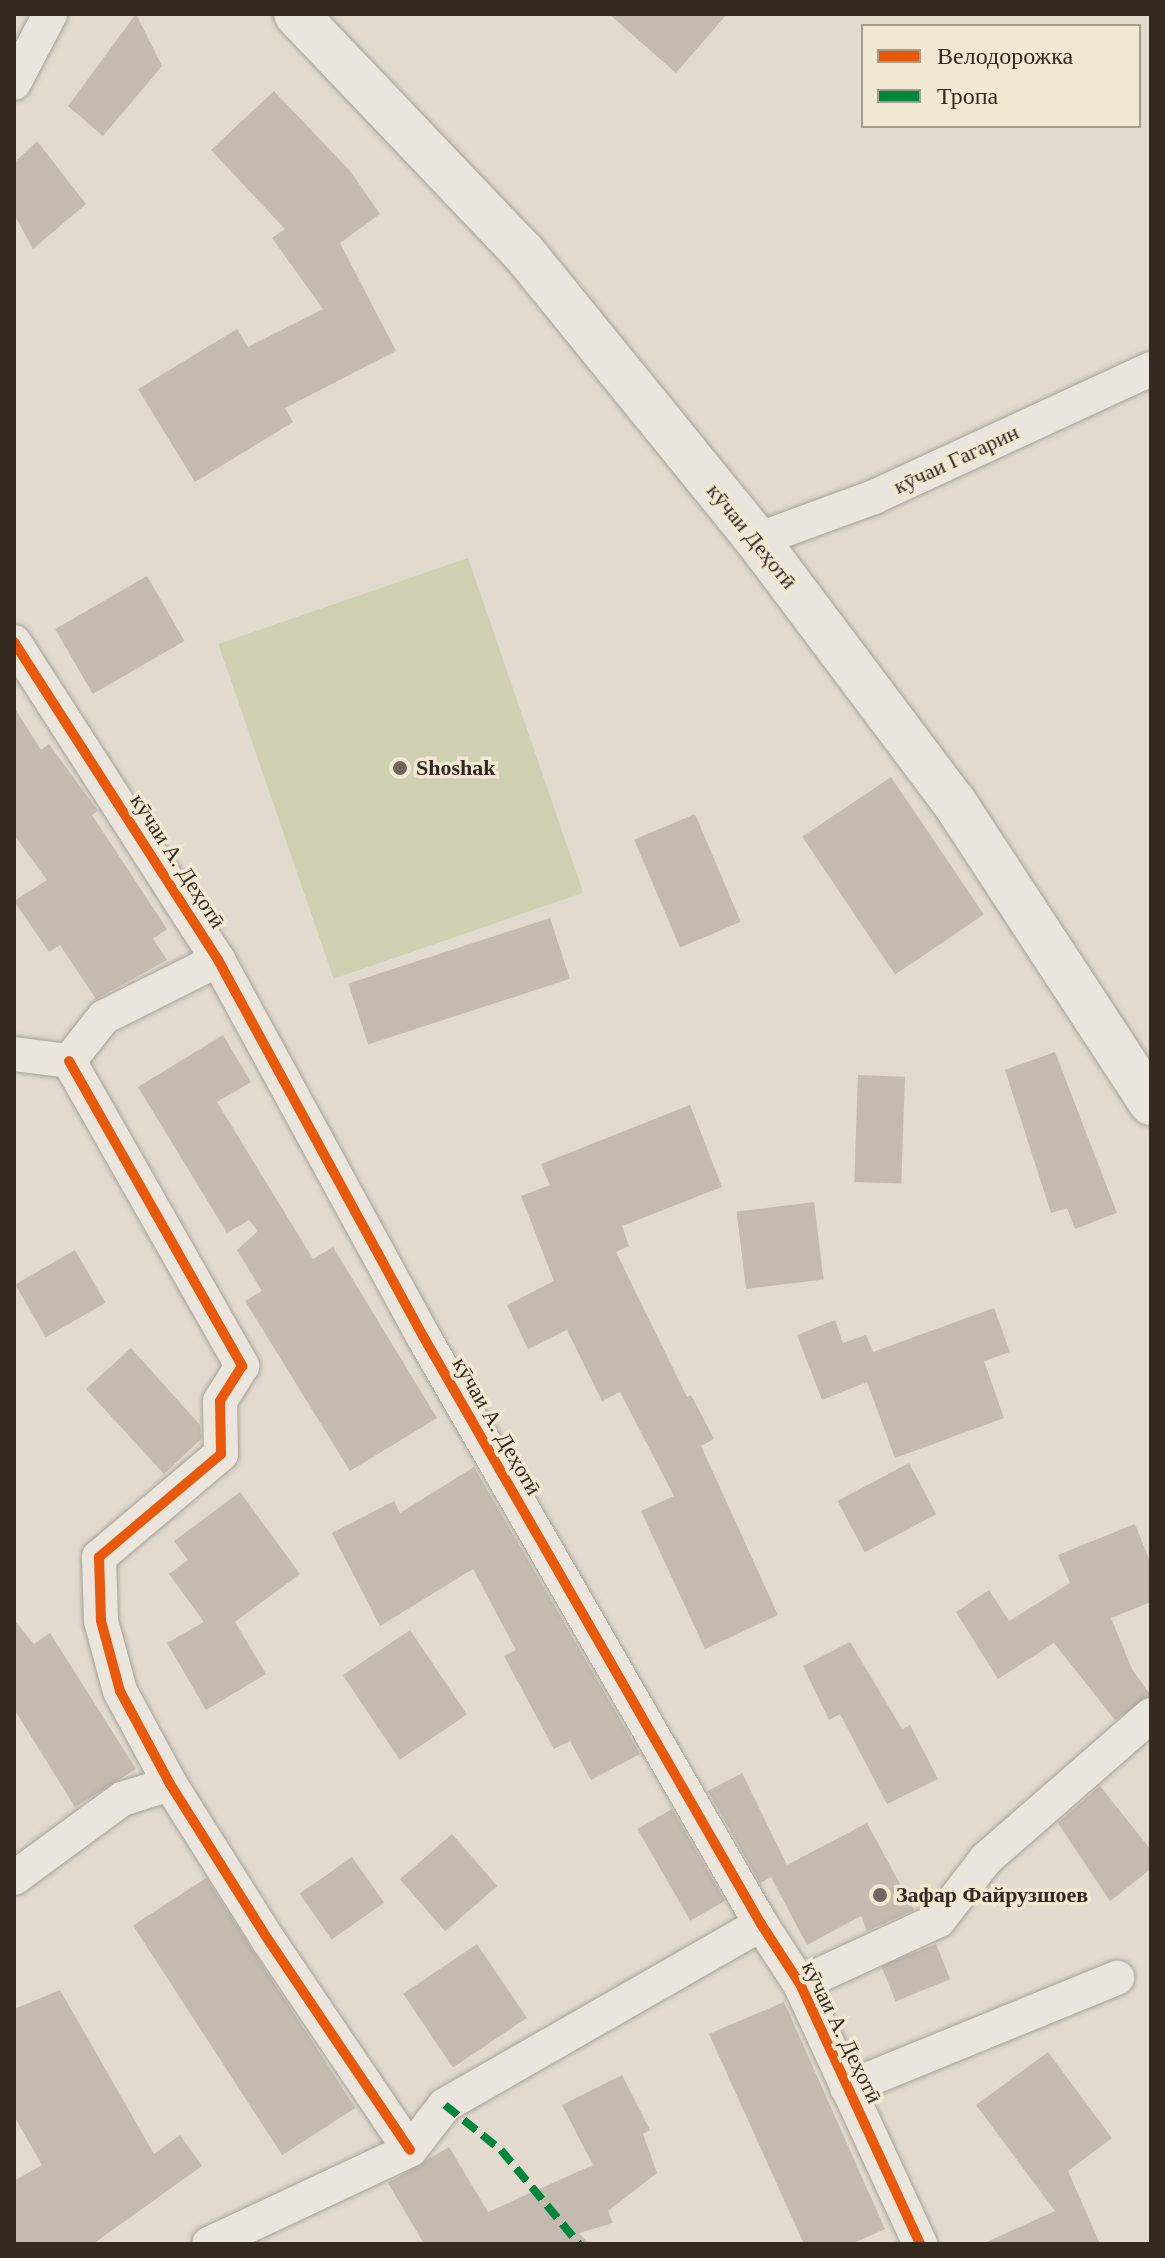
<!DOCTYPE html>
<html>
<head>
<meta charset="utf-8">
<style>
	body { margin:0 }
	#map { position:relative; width:1165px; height:2258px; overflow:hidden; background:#e1dacd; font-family:"Times New Roman",serif }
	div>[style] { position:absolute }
	.green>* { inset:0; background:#cfcfb1; transform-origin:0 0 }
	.building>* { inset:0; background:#c4baae; transform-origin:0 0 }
	.roads { filter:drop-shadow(0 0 2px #a6a096) drop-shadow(0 0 2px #a6a096) }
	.street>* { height:34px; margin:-17px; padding:0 17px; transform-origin:17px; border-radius:17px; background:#eae6de }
	.secondary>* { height:44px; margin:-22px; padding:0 22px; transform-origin:22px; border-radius:22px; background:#eae6de }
	.quiet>* { height:8px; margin-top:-4px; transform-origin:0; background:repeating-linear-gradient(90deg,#00873e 0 16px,transparent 0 24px) }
	.cycleway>* { height:10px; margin:-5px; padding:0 5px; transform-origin:5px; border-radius:5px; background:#e8590c }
	.dots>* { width:22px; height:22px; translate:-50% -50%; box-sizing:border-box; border:4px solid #f1e8d3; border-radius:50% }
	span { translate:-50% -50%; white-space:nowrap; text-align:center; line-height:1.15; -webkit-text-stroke:7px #f1e8d3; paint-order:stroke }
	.street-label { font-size:22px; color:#33291f }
	.poi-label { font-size:22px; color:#33291f; font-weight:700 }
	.left { translate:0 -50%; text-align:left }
	.frame { position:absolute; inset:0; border:16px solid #33291f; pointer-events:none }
	.legend { position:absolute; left:861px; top:24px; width:280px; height:104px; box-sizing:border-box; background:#f1e8d3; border:2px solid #a59c8b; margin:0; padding:10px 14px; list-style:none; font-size:24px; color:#33291f }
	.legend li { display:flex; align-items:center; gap:16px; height:40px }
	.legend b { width:40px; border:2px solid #a59c8b }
</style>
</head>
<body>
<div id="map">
	<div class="green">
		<div style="left:468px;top:558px;width:354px;height:264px;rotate:71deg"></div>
	</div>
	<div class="building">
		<div style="clip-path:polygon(136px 14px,162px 66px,103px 136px,68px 106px)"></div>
		<div style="clip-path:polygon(609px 14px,727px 14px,676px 73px)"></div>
		<div style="clip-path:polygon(274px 91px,350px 171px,380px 214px,340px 243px,396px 351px,285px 408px,293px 422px,195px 482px,138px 389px,237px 329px,248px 347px,323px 309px,272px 238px,285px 229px,211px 150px)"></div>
		<div style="clip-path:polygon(37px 141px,86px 204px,33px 249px,14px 214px,14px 163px)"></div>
		<div style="left:147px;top:576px;width:75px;height:106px;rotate:60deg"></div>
		<div style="clip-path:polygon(14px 707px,41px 750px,49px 744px,98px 811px,92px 815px,167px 929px,153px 939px,167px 960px,96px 999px,60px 945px,49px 952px,14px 901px,47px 880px,14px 835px)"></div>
		<div style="left:891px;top:777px;width:166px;height:107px;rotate:56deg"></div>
		<div style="left:695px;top:814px;width:117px;height:66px;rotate:67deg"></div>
		<div style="left:550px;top:918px;width:64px;height:212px;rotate:72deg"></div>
		<div style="clip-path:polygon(223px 1035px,251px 1082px,217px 1102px,313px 1259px,333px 1247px,437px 1418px,350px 1471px,245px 1301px,262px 1291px,237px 1250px,258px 1231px,249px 1220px,227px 1233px,138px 1087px)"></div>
		<div style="clip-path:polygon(1055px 1052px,1117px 1213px,1075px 1229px,1067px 1208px,1051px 1213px,1005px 1070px)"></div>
		<div style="left:858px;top:1075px;width:47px;height:107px;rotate:2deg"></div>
		<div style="clip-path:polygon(690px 1105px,722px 1187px,622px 1226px,629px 1246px,616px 1252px,687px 1397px,691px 1395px,714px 1439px,701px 1446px,778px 1615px,705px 1649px,641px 1511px,674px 1496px,620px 1392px,602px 1401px,567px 1330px,528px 1349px,507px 1305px,554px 1281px,521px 1196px,550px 1185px,541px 1164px)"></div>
		<div style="left:814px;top:1202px;width:78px;height:78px;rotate:83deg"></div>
		<div style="left:75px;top:1250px;width:61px;height:69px;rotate:60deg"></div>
		<div style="clip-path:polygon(994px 1308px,1010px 1352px,984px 1361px,1004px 1418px,895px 1458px,867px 1382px,822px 1400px,797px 1335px,835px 1320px,843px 1343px,866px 1335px,873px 1352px)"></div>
		<div style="clip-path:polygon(131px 1348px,200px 1425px,201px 1439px,164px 1474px,86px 1389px)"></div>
		<div style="left:909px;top:1463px;width:58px;height:81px;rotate:62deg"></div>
		<div style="clip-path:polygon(474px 1467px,640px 1754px,591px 1780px,570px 1741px,554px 1749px,504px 1656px,516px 1650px,473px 1569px,380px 1626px,332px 1533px,394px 1501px,400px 1513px)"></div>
		<div style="clip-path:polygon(240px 1492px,300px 1574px,235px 1622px,266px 1674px,206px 1710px,167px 1643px,204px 1622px,169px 1574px,188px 1560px,174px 1541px)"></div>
		<div style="clip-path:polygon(1135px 1524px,1151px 1564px,1151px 1602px,1111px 1618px,1132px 1669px,1151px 1696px,1115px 1720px,1054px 1643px,998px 1679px,956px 1612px,989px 1590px,1009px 1621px,1070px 1583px,1058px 1555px)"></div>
		<div style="clip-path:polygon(14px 1620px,34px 1644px,50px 1633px,136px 1769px,75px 1807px,14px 1709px)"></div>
		<div style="left:410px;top:1630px;width:102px;height:81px;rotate:56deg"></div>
		<div style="clip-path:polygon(850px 1642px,902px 1729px,910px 1725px,938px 1779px,887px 1804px,840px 1714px,829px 1720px,803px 1666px)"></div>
		<div style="clip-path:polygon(742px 1773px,787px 1865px,867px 1823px,914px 1910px,867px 1931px,861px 1916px,807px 1945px,771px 1877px,760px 1883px,708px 1791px)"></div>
		<div style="clip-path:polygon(1100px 1786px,1151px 1850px,1151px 1869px,1110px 1901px,1058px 1823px)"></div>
		<div style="left:672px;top:1809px;width:106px;height:40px;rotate:60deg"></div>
		<div style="left:452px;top:1834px;width:69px;height:69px;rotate:49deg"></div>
		<div style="left:352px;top:1857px;width:56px;height:64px;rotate:55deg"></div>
		<div style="left:206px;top:1878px;width:274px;height:87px;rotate:57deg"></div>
		<div style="left:477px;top:1944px;width:89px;height:89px;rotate:56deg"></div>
		<div style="left:936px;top:1944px;width:38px;height:59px;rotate:68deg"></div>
		<div style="clip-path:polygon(60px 1990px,154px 2154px,180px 2135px,202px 2166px,93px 2244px,14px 2244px,14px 2181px,42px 2165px,14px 2116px,14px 2009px)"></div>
		<div style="clip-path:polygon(784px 2002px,885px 2229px,852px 2244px,804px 2244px,709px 2034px)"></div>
		<div style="clip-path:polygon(1048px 2052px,1112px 2138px,1068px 2171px,1100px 2244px,982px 2244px,1055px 2211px,976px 2105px)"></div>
		<div style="clip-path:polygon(622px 2075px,650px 2130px,643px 2134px,657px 2173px,608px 2211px,613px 2223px,579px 2233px,589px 2244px,418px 2244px,423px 2242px,388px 2183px,449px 2147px,488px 2212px,593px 2165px,562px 2105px)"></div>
	</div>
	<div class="roads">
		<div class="street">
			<div style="left:14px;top:83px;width:78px;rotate:-62.4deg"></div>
			<div style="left:757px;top:540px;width:125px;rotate:-20.2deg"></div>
			<div style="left:874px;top:497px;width:305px;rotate:-24.8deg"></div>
			<div style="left:14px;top:642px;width:378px;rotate:57.3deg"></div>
			<div style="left:218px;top:960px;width:428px;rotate:61.4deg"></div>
			<div style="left:423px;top:1336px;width:678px;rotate:60.11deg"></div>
			<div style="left:761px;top:1924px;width:72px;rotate:57deg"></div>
			<div style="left:800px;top:1984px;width:286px;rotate:65.2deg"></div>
			<div style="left:14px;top:1054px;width:55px;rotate:7.3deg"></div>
			<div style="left:69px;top:1061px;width:56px;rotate:-51.5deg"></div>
			<div style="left:104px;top:1017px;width:127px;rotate:-26.6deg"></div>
			<div style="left:69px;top:1061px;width:351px;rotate:60.4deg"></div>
			<div style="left:242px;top:1366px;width:41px;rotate:122.2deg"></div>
			<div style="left:220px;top:1401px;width:53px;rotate:88.9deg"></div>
			<div style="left:221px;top:1454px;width:160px;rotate:139.8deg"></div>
			<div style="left:99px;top:1557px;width:64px;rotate:88.2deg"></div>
			<div style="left:101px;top:1621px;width:73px;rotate:74.8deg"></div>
			<div style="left:120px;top:1691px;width:106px;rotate:61.7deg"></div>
			<div style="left:170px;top:1784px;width:186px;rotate:57.8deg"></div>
			<div style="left:269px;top:1941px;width:252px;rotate:56deg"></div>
			<div style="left:14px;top:1878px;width:134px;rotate:-36.2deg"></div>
			<div style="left:122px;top:1799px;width:50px;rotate:-17.4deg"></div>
			<div style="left:800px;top:1984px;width:153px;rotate:-24.7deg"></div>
			<div style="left:939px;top:1920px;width:77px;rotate:-52.4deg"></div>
			<div style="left:986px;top:1859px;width:219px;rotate:-41.1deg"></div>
			<div style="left:847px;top:2088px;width:292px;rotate:-22.2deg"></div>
			<div style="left:209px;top:2244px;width:222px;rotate:-25.1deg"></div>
			<div style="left:410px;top:2150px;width:57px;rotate:-52.1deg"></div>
			<div style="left:445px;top:2105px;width:364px;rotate:-29.8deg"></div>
		</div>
		<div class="secondary">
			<div style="left:296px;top:14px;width:329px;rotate:46.4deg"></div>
			<div style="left:523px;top:252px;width:371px;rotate:50.9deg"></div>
			<div style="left:757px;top:540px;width:328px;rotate:53.1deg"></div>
			<div style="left:954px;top:802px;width:360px;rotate:56.8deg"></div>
		</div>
	</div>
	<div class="quiet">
		<div style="left:445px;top:2105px;width:72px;rotate:38.8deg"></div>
		<div style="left:501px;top:2150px;width:122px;rotate:50.3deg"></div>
	</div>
	<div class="cycleway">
		<div style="left:14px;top:642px;width:378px;rotate:57.3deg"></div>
		<div style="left:218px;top:960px;width:428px;rotate:61.4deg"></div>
		<div style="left:423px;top:1336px;width:678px;rotate:60.11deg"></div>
		<div style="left:761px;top:1924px;width:72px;rotate:57deg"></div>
		<div style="left:800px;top:1984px;width:286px;rotate:65.2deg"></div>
		<div style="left:69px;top:1061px;width:351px;rotate:60.4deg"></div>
		<div style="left:242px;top:1366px;width:41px;rotate:122.2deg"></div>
		<div style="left:220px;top:1401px;width:53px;rotate:88.9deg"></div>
		<div style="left:221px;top:1454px;width:160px;rotate:139.8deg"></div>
		<div style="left:99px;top:1557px;width:64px;rotate:88.2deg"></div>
		<div style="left:101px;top:1621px;width:73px;rotate:74.8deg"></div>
		<div style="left:120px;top:1691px;width:106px;rotate:61.7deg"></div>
		<div style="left:170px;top:1784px;width:186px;rotate:57.8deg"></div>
		<div style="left:269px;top:1941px;width:252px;rotate:56deg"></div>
	</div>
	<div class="dots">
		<div style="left:400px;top:768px;background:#70675c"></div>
		<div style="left:880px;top:1895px;background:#70675c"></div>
	</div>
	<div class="street-label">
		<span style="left:956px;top:459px;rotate:-25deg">кӯчаи Гагарин</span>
		<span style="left:752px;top:536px;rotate:51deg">кӯчаи Деҳотӣ</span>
		<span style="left:178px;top:861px;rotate:57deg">кӯчаи А. Деҳотӣ</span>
		<span style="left:497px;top:1426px;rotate:60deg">кӯчаи А. Деҳотӣ</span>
		<span style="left:842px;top:2032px;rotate:64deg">кӯчаи А. Деҳотӣ</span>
	</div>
	<div class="poi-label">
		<span class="left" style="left:416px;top:768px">Shoshak</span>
		<span class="left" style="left:896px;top:1895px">Зафар Файрузшоев</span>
	</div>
	<div class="frame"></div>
	<ul class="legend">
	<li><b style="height:10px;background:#e8590c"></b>Велодорожка</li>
	<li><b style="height:10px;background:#00873e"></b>Тропа</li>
	</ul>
</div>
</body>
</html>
